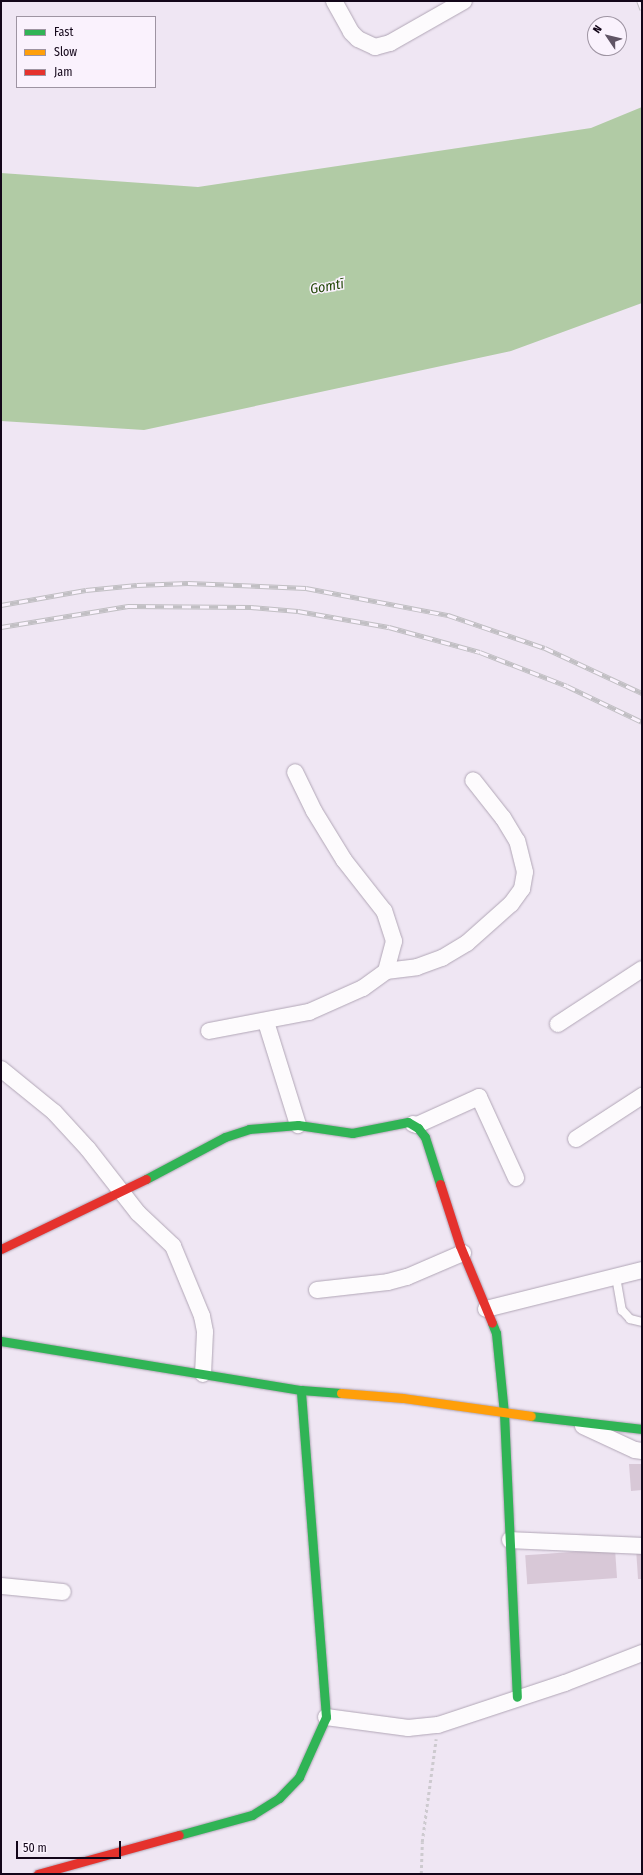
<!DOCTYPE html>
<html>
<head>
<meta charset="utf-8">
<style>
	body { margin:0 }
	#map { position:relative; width:643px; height:1875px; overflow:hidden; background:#efe6f3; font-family:"Fira Sans Condensed",sans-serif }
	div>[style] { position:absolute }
	.water>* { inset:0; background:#b1cba5 }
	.building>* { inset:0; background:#d8c8d7; transform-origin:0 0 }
	.path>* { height:2.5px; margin-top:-1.25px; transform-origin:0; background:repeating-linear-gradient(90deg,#cdcacf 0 3px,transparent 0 6px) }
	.roads { filter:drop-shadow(0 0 1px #b1a6b6) drop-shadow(0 0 1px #b1a6b6) }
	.lane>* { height:8px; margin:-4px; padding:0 4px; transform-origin:4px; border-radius:4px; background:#fdfbfd }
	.street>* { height:16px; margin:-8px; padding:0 8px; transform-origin:8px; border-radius:8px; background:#fdfbfd }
	.fast>* { height:9px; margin:-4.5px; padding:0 4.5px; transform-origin:4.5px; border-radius:4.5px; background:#30b455 }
	.slow>* { height:9px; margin:-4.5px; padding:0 4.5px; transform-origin:4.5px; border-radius:4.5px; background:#ff9f0a }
	.jam>* { height:9px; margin:-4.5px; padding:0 4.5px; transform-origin:4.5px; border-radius:4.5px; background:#e5322d }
	.rail>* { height:4.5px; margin-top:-2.25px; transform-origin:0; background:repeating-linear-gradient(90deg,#faf2fd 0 9px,#c1bfc3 0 18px); box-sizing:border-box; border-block:1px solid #c1bfc3 }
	span { translate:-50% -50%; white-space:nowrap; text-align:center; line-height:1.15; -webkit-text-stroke:3px #faf2fd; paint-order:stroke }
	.water-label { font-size:14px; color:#214706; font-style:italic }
	.frame { position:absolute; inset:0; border:2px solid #130619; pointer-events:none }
	.legend { position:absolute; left:16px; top:16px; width:140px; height:72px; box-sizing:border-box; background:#faf2fd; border:1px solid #9e94a2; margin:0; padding:5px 7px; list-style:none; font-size:12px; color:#130619 }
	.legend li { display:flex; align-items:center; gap:8px; height:20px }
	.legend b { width:20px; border:1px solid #9e94a2 }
	.north { position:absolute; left:587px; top:16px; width:40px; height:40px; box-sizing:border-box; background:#faf2fd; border:1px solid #9e94a2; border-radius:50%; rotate:305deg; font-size:11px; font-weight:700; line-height:16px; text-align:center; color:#130619 }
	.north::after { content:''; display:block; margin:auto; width:14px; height:18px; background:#605465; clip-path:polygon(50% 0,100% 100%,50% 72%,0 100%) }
	.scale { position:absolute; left:16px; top:1841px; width:105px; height:18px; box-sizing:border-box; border:2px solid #130619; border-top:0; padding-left:5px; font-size:12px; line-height:14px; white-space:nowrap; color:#130619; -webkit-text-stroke:3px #faf2fd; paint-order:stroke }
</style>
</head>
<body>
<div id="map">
	<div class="water">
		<div style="clip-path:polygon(642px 107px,642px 303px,511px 351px,144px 430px,1px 421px,1px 173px,198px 187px,591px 128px)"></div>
	</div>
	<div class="building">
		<div style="clip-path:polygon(629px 1464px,642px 1464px,642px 1490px,631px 1491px)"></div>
		<div style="clip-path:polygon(636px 1548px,642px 1548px,642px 1579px,638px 1579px)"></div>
		<div style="left:615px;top:1549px;width:29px;height:90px;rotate:86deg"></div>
	</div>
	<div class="path">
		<div style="left:421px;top:1874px;width:32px;rotate:-88deg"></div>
		<div style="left:422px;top:1842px;width:104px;rotate:-82.3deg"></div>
	</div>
	<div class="roads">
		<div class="lane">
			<div style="left:616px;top:1277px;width:34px;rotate:80deg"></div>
			<div style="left:622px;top:1310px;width:12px;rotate:48deg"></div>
			<div style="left:630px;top:1319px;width:12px;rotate:14deg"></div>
		</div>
		<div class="street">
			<div style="left:334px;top:1px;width:35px;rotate:61deg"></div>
			<div style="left:351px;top:32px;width:10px;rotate:45deg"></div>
			<div style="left:358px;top:39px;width:19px;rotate:25deg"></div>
			<div style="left:375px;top:47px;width:16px;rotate:-15deg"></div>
			<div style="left:390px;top:43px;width:85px;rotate:-29.6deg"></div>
			<div style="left:386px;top:971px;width:31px;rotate:-7deg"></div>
			<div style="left:417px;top:967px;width:27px;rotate:-20deg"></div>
			<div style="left:442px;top:958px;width:29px;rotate:-31deg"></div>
			<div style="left:467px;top:943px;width:59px;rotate:-41.6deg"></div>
			<div style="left:511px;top:904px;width:19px;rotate:-54deg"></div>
			<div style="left:522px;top:889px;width:17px;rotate:-80deg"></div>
			<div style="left:525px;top:872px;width:32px;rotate:-104deg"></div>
			<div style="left:517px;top:841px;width:27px;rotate:-121deg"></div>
			<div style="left:503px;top:818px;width:48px;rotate:-128.3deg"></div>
			<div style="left:266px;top:1022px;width:108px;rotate:72.7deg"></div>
			<div style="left:558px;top:1024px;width:100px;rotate:-33.2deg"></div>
			<div style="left:209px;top:1031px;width:102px;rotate:-10.8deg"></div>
			<div style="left:309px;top:1012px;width:59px;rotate:-24deg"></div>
			<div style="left:363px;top:988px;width:29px;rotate:-36deg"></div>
			<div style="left:386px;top:971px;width:31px;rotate:-75deg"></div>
			<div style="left:394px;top:941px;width:32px;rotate:-108deg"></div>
			<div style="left:384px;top:911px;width:65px;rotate:-128.1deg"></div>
			<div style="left:344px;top:860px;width:57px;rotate:-121.5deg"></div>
			<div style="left:314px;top:811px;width:43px;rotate:-116deg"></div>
			<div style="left:1px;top:1069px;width:68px;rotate:39.1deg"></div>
			<div style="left:54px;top:1112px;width:50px;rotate:47.4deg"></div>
			<div style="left:88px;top:1149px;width:81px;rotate:52deg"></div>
			<div style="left:138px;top:1213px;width:48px;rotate:43.3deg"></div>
			<div style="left:173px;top:1246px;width:76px;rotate:67.5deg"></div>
			<div style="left:202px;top:1316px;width:16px;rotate:79deg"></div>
			<div style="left:205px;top:1332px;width:42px;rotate:92.7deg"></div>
			<div style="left:413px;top:1124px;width:4px;rotate:14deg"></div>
			<div style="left:417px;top:1125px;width:68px;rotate:-24.3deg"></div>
			<div style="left:479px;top:1097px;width:89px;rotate:65.4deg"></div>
			<div style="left:576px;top:1139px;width:79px;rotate:-33.1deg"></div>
			<div style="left:317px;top:1290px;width:71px;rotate:-6.4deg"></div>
			<div style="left:388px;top:1282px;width:20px;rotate:-15deg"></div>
			<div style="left:407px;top:1277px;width:61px;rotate:-23.2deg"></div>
			<div style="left:486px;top:1309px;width:161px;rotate:-14deg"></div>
			<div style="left:583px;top:1426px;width:57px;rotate:24.8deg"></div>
			<div style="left:635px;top:1450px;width:7px;rotate:8deg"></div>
			<div style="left:510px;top:1540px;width:132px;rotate:2.6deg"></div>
			<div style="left:1px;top:1586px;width:62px;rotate:5.5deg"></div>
			<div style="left:326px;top:1717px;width:83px;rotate:7.6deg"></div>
			<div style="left:408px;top:1728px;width:30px;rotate:-6deg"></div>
			<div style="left:438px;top:1725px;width:134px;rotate:-18.3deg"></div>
			<div style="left:565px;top:1683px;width:83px;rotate:-21.3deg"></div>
		</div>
		<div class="fast">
			<div style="left:146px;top:1179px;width:89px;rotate:-28deg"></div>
			<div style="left:225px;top:1137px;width:25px;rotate:-18deg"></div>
			<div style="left:249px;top:1129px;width:49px;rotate:-4.7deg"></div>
			<div style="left:298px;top:1125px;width:55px;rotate:8.4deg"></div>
			<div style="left:352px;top:1133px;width:57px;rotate:-11.1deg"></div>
			<div style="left:408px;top:1122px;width:12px;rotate:31deg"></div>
			<div style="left:418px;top:1128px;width:11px;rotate:52deg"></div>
			<div style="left:425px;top:1137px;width:49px;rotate:72.3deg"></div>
			<div style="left:492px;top:1323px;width:11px;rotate:68deg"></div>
			<div style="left:496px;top:1333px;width:80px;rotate:84.3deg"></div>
			<div style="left:504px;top:1413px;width:284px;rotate:87.4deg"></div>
			<div style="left:1px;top:1341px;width:304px;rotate:9.3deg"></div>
			<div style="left:301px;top:1390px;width:40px;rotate:4.3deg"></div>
			<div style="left:531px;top:1416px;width:112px;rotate:6.7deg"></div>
			<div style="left:179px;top:1835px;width:76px;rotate:-15.3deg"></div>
			<div style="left:252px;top:1815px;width:32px;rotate:-32deg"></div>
			<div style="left:279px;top:1798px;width:29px;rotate:-46deg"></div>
			<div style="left:299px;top:1777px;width:66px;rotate:-65.8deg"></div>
			<div style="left:326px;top:1717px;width:328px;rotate:-94.4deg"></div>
		</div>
		<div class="slow">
			<div style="left:341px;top:1393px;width:62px;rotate:4.6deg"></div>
			<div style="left:403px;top:1398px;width:129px;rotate:8deg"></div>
		</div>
		<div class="jam">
			<div style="left:440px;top:1184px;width:65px;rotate:72.1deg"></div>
			<div style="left:460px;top:1246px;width:83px;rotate:67.4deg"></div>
			<div style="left:1px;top:1249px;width:161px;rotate:-25.8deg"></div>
			<div style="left:38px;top:1874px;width:146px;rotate:-15.5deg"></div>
		</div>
	</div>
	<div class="rail">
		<div style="left:639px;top:1px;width:9px;rotate:69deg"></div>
		<div style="left:1px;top:605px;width:86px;rotate:-10deg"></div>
		<div style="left:86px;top:590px;width:51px;rotate:-5.6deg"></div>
		<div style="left:137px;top:585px;width:51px;rotate:-2.2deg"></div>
		<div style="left:188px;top:583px;width:118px;rotate:2.4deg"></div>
		<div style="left:306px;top:588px;width:145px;rotate:10.8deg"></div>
		<div style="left:448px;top:615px;width:102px;rotate:18.8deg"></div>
		<div style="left:545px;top:648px;width:107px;rotate:24.9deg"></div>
		<div style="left:1px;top:627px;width:129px;rotate:-9.4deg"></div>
		<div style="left:128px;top:606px;width:123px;rotate:0.5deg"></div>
		<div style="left:251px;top:607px;width:47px;rotate:4.9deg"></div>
		<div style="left:298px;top:611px;width:92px;rotate:10deg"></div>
		<div style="left:389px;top:627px;width:94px;rotate:15.4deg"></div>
		<div style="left:480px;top:652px;width:93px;rotate:21.3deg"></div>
		<div style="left:567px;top:686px;width:83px;rotate:25.6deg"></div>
	</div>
	<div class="water-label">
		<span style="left:327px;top:287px;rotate:-10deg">Gomtī</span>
	</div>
	<div class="frame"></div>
	<ul class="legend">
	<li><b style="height:5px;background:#30b455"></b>Fast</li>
	<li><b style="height:5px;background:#ff9f0a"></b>Slow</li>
	<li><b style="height:5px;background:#e5322d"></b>Jam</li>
	</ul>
	<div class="north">N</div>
	<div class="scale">50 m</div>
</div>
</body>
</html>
